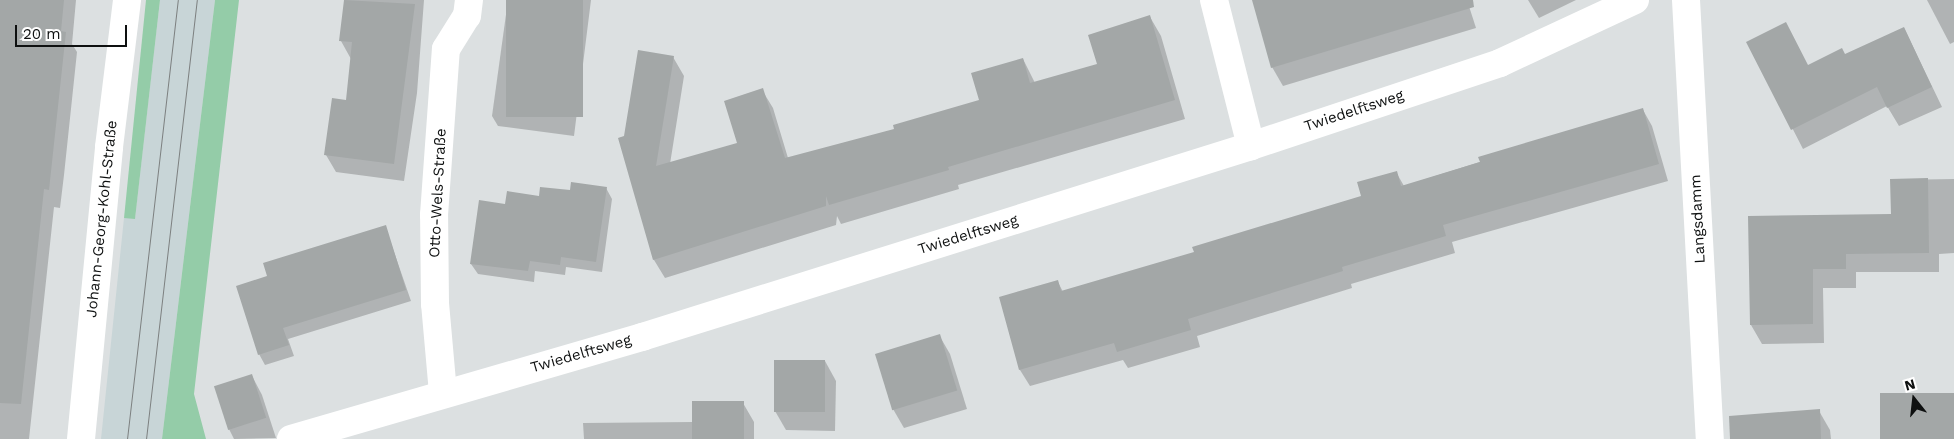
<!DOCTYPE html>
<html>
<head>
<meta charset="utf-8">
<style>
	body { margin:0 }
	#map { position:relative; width:1954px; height:439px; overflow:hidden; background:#dce0e1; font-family:"Work Sans",sans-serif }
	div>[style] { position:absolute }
	.built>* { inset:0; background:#c8d5d7 }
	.green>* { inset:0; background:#94cca8 }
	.shadow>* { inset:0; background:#0003 }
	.building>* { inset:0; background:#a3a7a7; transform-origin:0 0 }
	.street>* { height:28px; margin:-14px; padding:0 14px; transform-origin:14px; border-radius:14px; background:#fff }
	.tram>* { height:1px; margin:-0.5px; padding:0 0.5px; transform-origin:0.5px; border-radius:0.5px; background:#7d8080 }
	span { translate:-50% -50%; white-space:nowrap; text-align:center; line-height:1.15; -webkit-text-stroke:4px #fff; paint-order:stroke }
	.street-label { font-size:15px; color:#0e1010 }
	.north { position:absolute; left:1889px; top:374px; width:50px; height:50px; -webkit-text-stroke:4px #fff; paint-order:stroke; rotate:344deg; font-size:14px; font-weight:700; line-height:20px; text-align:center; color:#0e1010 }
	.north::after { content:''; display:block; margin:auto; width:18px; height:22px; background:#0e1010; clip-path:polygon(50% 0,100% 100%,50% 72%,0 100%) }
	.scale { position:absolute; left:15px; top:25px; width:112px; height:22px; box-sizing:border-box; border:2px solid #0e1010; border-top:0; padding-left:6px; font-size:15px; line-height:18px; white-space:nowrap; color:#0e1010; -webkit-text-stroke:4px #fff; paint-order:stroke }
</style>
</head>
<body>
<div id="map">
	<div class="built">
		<div style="clip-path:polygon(160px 0,215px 0,162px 439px,101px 439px,124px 218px,135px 218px)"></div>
	</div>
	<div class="green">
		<div style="clip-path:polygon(146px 0,160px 0,135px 219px,124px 218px)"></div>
		<div style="clip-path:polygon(215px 0,239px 0,194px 394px,206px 439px,162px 439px)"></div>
	</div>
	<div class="shadow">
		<div style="clip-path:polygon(0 0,76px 0,72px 44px,77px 52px,64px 175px,60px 208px,54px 207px,29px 439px,0 439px)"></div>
		<div style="clip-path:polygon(345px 0,424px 0,417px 93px,404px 181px,336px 172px,326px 155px,347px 101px,351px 59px,341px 41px)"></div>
		<div style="clip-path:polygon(508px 0,591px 0,574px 136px,498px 126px,492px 116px)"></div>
		<div style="clip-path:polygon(1253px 0,1467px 0,1476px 28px,1283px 86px,1272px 67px)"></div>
		<div style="clip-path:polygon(1528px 0,1576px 0,1539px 18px)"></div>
		<div style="clip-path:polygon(1927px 0,1954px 0,1954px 42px,1950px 44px)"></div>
		<div style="clip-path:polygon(1150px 17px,1161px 36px,1185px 119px,958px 185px,959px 189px,841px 224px,837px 216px,836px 225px,665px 278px,654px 260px,619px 138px,625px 137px,673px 57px,684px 76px,670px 164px,739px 144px,762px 90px,773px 108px,788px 158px,895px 130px,980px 101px,1023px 59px,1035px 83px,1099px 65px)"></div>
		<div style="clip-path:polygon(1904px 28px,1942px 107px,1899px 126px,1887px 106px,1803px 149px,1748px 42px,1808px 67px,1845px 56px)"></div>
		<div style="clip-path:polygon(1643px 110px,1652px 126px,1668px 181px,1452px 242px,1455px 253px,1351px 284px,1352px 288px,1197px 336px,1200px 347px,1128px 368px,1123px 360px,1030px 386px,1020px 370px,1000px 298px,1058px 282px,1063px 292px,1195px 253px,1363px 197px,1396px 172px,1404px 186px)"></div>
		<div style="clip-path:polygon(1954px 179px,1954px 253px,1939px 254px,1939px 272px,1856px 272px,1856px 288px,1823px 288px,1824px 343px,1762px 344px,1751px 325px,1750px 217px,1892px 215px,1892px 180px)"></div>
		<div style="clip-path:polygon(606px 188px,612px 199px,602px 272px,566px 267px,565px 275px,535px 271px,534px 282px,478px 274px,471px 264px,506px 205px)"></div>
		<div style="clip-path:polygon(385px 226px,411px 301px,288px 339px,294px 356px,265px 365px,259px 354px,268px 277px)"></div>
		<div style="clip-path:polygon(939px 335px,950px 354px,967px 409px,904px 428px,893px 409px)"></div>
		<div style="clip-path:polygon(825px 361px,836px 381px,835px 431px,786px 430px,775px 411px)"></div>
		<div style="clip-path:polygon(252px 376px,262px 395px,276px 438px,234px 439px,229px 429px)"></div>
		<div style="clip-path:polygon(743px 403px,754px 422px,754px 439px,584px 439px,583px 423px,693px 422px)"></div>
		<div style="clip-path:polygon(1819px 411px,1830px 430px,1831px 439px,1757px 439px)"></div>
	</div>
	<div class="building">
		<div style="clip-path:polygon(0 0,64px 0,61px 31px,66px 32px,49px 190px,44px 189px,21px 404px,0 403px)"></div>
		<div style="clip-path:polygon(344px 0,415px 4px,394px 164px,324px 155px,332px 98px,346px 100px,352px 42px,339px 41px)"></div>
		<div style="left:506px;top:0;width:77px;height:117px"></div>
		<div style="clip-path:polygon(1252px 0,1473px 0,1474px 7px,1271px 68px)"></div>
		<div style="clip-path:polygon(1150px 15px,1175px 100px,948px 167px,949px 170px,829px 205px,826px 196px,826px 206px,653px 260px,618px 138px,624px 136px,638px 50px,674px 56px,656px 166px,737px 143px,724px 101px,763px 88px,785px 158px,894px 129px,893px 125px,979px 100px,971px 73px,1023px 58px,1030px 83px,1097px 64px,1088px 35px)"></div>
		<div style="clip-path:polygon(1786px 22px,1808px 65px,1842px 48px,1845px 54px,1904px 27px,1932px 87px,1887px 108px,1877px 87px,1791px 130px,1746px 42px)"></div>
		<div style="clip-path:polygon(1643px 108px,1659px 164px,1443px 225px,1446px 236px,1342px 267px,1343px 271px,1188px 319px,1191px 330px,1117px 352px,1114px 343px,1019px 370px,999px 297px,1058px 280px,1061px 291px,1194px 252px,1192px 247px,1361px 196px,1357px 182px,1397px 171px,1401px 186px,1480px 162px,1478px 157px)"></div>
		<div style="clip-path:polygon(1928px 178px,1929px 253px,1846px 254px,1846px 269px,1813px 269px,1813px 324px,1750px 325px,1748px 216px,1891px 214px,1890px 179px)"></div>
		<div style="clip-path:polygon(571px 182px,607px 187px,596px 262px,561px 257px,560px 265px,530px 261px,528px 271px,470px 264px,479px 200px,505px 204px,507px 191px,539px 196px,540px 187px,570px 190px)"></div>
		<div style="clip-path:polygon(386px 225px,406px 290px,283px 328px,289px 345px,258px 355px,236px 286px,267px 276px,263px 263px)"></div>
		<div style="left:940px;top:334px;width:59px;height:68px;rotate:73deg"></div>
		<div style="left:774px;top:360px;width:51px;height:52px"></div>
		<div style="left:252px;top:374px;width:46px;height:40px;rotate:72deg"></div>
		<div style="left:1954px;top:393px;width:46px;height:74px;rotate:90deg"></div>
		<div style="left:692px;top:401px;width:52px;height:38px"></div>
		<div style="clip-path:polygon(1820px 409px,1821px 439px,1730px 439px,1729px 416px)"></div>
	</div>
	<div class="street">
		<div style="left:1214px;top:0;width:151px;rotate:75.8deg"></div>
		<div style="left:1686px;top:0;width:440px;rotate:86.9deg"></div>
		<div style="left:443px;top:393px;width:89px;rotate:-95.1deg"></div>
		<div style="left:435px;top:304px;width:89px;rotate:-90.6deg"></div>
		<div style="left:434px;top:215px;width:166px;rotate:-85.9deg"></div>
		<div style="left:446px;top:49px;width:39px;rotate:-58deg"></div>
		<div style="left:467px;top:16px;width:16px;rotate:-83deg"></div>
		<div style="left:81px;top:439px;width:293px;rotate:-84.5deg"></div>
		<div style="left:109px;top:147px;width:148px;rotate:-83deg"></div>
		<div style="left:291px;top:439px;width:366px;rotate:-16.2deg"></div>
		<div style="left:642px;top:337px;width:638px;rotate:-17.41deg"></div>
		<div style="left:1251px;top:146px;width:262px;rotate:-18.4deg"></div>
		<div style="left:1500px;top:63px;width:149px;rotate:-25deg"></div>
	</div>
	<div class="tram">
		<div style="left:127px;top:439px;width:442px;rotate:-83.4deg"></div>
		<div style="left:146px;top:439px;width:442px;rotate:-83.4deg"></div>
	</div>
	<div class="street-label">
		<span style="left:1354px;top:111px;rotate:-18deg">Twiedelftsweg</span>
		<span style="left:438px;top:193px;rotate:-87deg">Otto-Wels-Straße</span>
		<span style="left:102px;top:219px;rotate:-84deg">Johann-Georg-Kohl-Straße</span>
		<span style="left:1698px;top:219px;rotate:-93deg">Langsdamm</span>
		<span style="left:968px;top:235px;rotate:-17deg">Twiedelftsweg</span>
		<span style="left:581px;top:354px;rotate:-16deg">Twiedelftsweg</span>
	</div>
	<div class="north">N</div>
	<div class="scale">20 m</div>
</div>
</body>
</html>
